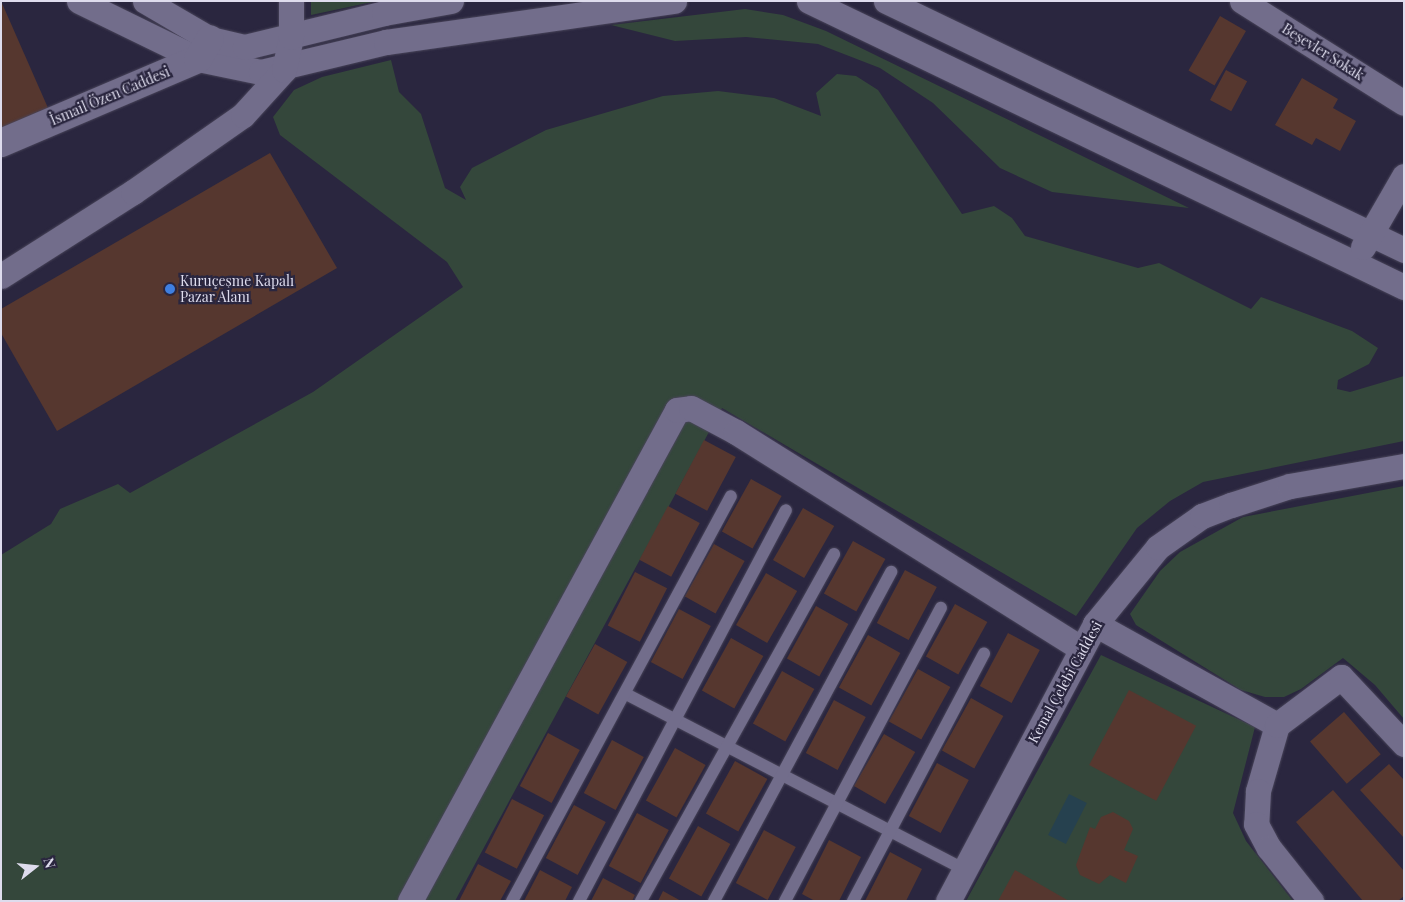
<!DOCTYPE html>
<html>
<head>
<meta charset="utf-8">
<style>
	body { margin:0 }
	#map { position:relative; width:1405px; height:902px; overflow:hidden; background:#2a263f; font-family:"Playfair Display",serif }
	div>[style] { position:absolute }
	.green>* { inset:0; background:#34473b }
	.water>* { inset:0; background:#26414f; transform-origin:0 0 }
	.building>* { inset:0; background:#56372f; transform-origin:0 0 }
	.roads { filter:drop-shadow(0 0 1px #484459) drop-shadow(0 0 1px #484459) }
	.service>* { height:12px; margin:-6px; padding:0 6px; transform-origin:6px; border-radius:6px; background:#726d8b }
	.minor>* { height:25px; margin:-12.5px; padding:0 12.5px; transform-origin:12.5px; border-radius:12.5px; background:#726d8b }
	.tertiary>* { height:28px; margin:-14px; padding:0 14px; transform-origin:14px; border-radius:14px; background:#726d8b }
	.dots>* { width:14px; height:14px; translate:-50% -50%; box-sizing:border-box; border:2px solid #2a263f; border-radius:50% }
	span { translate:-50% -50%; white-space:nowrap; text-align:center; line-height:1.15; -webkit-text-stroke:4.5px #2a263f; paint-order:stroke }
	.street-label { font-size:14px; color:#dedced }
	.poi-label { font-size:14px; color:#dedced }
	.left { translate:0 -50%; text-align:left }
	.frame { position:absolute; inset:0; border:2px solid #dedced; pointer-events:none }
	.north { position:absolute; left:10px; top:842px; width:50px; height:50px; -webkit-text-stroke:4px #2a263f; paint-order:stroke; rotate:74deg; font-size:14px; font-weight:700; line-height:20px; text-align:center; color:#dedced }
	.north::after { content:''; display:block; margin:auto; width:18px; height:22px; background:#dedced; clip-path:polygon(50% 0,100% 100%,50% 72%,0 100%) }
</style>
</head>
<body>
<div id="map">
	<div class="green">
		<div style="clip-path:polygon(311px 1px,377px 1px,311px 15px)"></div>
		<div style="clip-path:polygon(745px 9px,783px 15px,826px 31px,1189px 208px,1052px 192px,1000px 168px,933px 103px,880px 68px,818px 44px,746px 37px,675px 41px,611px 25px)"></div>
		<div style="clip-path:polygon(391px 60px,399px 92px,421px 114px,445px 188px,466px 200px,460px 187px,472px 168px,546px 130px,663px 96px,718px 91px,774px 98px,821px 116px,816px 93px,837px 74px,856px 76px,878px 90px,962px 214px,994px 206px,1012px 218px,1025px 236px,1138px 268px,1159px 263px,1251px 309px,1261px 297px,1352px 331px,1378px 348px,1369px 364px,1338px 380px,1337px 389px,1350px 392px,1404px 376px,1404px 441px,1203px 482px,1170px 501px,1137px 528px,1076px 616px,722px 408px,455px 901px,1px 901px,1px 555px,51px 524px,60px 509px,118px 484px,130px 493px,313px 392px,463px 287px,447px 262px,280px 135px,273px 117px,294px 90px,322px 77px)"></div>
		<div style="clip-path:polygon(1404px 486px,1404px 719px,1375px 685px,1343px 658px,1301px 689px,1284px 697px,1265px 697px,1241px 690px,1136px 625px,1130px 614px,1160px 571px,1180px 552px,1243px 517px)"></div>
		<div style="clip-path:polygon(1101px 655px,1255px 727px,1233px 813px,1246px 841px,1293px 901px,966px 901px)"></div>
	</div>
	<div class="water">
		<div style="left:1069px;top:794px;width:20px;height:46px;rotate:27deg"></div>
	</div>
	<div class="building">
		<div style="clip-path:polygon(1px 1px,48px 108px,1px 128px)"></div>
		<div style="left:1220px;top:16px;width:30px;height:63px;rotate:30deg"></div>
		<div style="left:1226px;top:70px;width:24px;height:34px;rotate:28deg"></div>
		<div style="clip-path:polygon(1302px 78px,1338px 99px,1333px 108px,1356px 121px,1340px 151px,1316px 138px,1312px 145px,1275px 125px)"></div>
		<div style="clip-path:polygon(270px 153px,337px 268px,57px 431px,1px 333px,1px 309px)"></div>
		<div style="left:704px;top:440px;width:36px;height:61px;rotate:28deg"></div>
		<div style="left:751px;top:479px;width:35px;height:60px;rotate:29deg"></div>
		<div style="left:668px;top:506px;width:36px;height:61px;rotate:28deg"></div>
		<div style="left:803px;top:508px;width:36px;height:60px;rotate:30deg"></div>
		<div style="left:853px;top:541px;width:37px;height:60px;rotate:29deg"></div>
		<div style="left:714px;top:544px;width:35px;height:60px;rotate:29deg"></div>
		<div style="left:905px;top:570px;width:36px;height:60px;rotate:28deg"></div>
		<div style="left:635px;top:572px;width:36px;height:60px;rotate:27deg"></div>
		<div style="left:766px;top:573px;width:36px;height:60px;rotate:30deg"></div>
		<div style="left:955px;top:604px;width:37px;height:60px;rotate:29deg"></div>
		<div style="left:816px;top:606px;width:37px;height:60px;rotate:29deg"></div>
		<div style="left:679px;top:609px;width:36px;height:60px;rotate:28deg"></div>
		<div style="left:1008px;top:633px;width:36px;height:60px;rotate:28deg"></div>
		<div style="left:868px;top:635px;width:37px;height:60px;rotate:29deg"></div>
		<div style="left:731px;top:638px;width:37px;height:60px;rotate:29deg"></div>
		<div style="left:595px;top:644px;width:37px;height:60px;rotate:29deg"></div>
		<div style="left:918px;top:669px;width:37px;height:60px;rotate:29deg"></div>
		<div style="left:782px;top:671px;width:37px;height:60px;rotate:29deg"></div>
		<div style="left:1129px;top:690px;width:76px;height:85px;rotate:28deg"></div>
		<div style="left:971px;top:698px;width:37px;height:60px;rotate:29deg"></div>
		<div style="left:834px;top:700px;width:36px;height:60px;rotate:28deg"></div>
		<div style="left:1344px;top:712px;width:56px;height:45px;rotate:49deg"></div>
		<div style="left:548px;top:733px;width:36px;height:60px;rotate:28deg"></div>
		<div style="left:884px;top:734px;width:36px;height:60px;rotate:30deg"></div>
		<div style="left:612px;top:740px;width:36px;height:60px;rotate:28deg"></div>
		<div style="left:675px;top:748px;width:35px;height:60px;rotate:29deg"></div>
		<div style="left:735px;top:761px;width:37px;height:60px;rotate:29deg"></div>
		<div style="left:937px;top:763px;width:36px;height:60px;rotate:28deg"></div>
		<div style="clip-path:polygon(1389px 764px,1404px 780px,1404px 838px,1360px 790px)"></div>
		<div style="clip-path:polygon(1333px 790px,1404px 871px,1404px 896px,1398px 901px,1363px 901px,1296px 822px)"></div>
		<div style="left:512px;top:799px;width:36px;height:60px;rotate:27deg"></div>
		<div style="left:574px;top:805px;width:36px;height:60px;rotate:28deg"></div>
		<div style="clip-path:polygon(1113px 812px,1129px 821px,1133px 829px,1124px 850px,1138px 856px,1126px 883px,1110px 875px,1099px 884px,1080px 875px,1076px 865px,1090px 827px,1095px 829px,1101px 817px)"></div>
		<div style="left:637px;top:813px;width:36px;height:60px;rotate:28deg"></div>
		<div style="left:698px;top:826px;width:37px;height:60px;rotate:29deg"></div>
		<div style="left:764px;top:830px;width:36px;height:60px;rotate:28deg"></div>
		<div style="clip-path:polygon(829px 840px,861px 857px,839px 901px,815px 901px,802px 894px)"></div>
		<div style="clip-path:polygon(890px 852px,922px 869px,906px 901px,865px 901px)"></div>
		<div style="clip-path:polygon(478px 864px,511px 881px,500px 901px,459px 901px)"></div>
		<div style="clip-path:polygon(540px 870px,572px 887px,565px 901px,524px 901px)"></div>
		<div style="clip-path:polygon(1015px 870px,1069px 901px,998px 901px)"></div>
		<div style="clip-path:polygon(603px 878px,635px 895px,632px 901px,591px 901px)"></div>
		<div style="clip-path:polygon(663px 891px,681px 901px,658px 901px)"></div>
	</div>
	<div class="roads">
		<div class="service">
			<div style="left:626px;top:694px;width:382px;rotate:27.4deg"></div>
			<div style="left:512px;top:901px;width:460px;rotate:-61.6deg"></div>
			<div style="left:579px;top:901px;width:442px;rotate:-62.1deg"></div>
			<div style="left:641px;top:901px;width:397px;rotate:-60.9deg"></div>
			<div style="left:714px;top:901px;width:374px;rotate:-61.7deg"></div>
			<div style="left:785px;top:901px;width:332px;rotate:-62deg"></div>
			<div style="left:853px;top:901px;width:280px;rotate:-62.1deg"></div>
		</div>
		<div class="minor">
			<div style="left:79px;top:1px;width:132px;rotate:26deg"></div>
			<div style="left:198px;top:59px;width:64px;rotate:11.7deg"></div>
			<div style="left:261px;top:72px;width:129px;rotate:-13.5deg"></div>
			<div style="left:386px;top:42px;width:291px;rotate:-8.1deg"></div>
			<div style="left:145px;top:1px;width:75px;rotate:30.3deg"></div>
			<div style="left:210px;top:39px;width:36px;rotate:13deg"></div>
			<div style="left:245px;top:47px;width:143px;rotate:-13.7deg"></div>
			<div style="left:384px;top:13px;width:68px;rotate:-10.2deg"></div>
			<div style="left:809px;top:1px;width:660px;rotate:25.67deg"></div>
			<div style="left:886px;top:1px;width:575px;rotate:25.67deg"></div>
			<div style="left:1242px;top:1px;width:191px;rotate:32.2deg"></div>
			<div style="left:1363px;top:247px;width:82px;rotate:-60deg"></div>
			<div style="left:1px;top:276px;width:156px;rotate:-32.5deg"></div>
			<div style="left:133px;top:192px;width:134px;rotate:-35deg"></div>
			<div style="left:243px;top:115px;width:61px;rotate:-47.7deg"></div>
			<div style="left:284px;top:70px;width:34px;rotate:-78deg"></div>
			<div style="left:291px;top:37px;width:36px;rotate:-90deg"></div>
			<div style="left:1095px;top:624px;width:208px;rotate:29deg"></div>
			<div style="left:1277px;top:725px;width:69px;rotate:106.1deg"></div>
			<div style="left:1258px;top:791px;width:33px;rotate:93deg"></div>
			<div style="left:1256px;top:824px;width:27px;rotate:62deg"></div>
			<div style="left:1269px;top:848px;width:68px;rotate:51.6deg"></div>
			<div style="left:1277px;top:725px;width:80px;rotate:-36.9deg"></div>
			<div style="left:1341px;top:677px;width:92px;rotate:46.8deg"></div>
			<div style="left:410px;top:901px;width:559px;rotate:-61.46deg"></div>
			<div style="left:677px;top:410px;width:14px;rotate:-8deg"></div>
			<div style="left:691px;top:408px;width:51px;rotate:28.1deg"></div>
			<div style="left:736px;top:432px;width:407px;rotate:32.1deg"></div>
			<div style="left:948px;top:901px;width:314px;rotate:-62deg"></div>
			<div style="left:1095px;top:624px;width:99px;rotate:-50.7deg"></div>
			<div style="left:1158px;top:547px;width:54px;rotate:-35.2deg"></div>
			<div style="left:1202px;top:516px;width:31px;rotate:-21deg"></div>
			<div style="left:1231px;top:505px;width:62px;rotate:-17.9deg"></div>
			<div style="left:1290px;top:486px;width:116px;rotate:-10deg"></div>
		</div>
		<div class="tertiary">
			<div style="left:1px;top:143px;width:214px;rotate:-23.1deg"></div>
			<div style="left:198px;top:59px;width:23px;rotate:-59deg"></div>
		</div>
	</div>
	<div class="dots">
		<div style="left:170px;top:289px;background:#3f7fe0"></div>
	</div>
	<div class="street-label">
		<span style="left:1323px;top:52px;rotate:32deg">Beşevler Sokak</span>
		<span style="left:110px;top:96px;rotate:-23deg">İsmail Özen Caddesi</span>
		<span style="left:1065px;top:682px;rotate:-61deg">Kemal Çelebi Caddesi</span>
	</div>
	<div class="poi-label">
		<span class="left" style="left:180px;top:289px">Kuruçeşme Kapalı<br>Pazar Alanı</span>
	</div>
	<div class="frame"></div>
	<div class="north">N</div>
</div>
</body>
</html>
